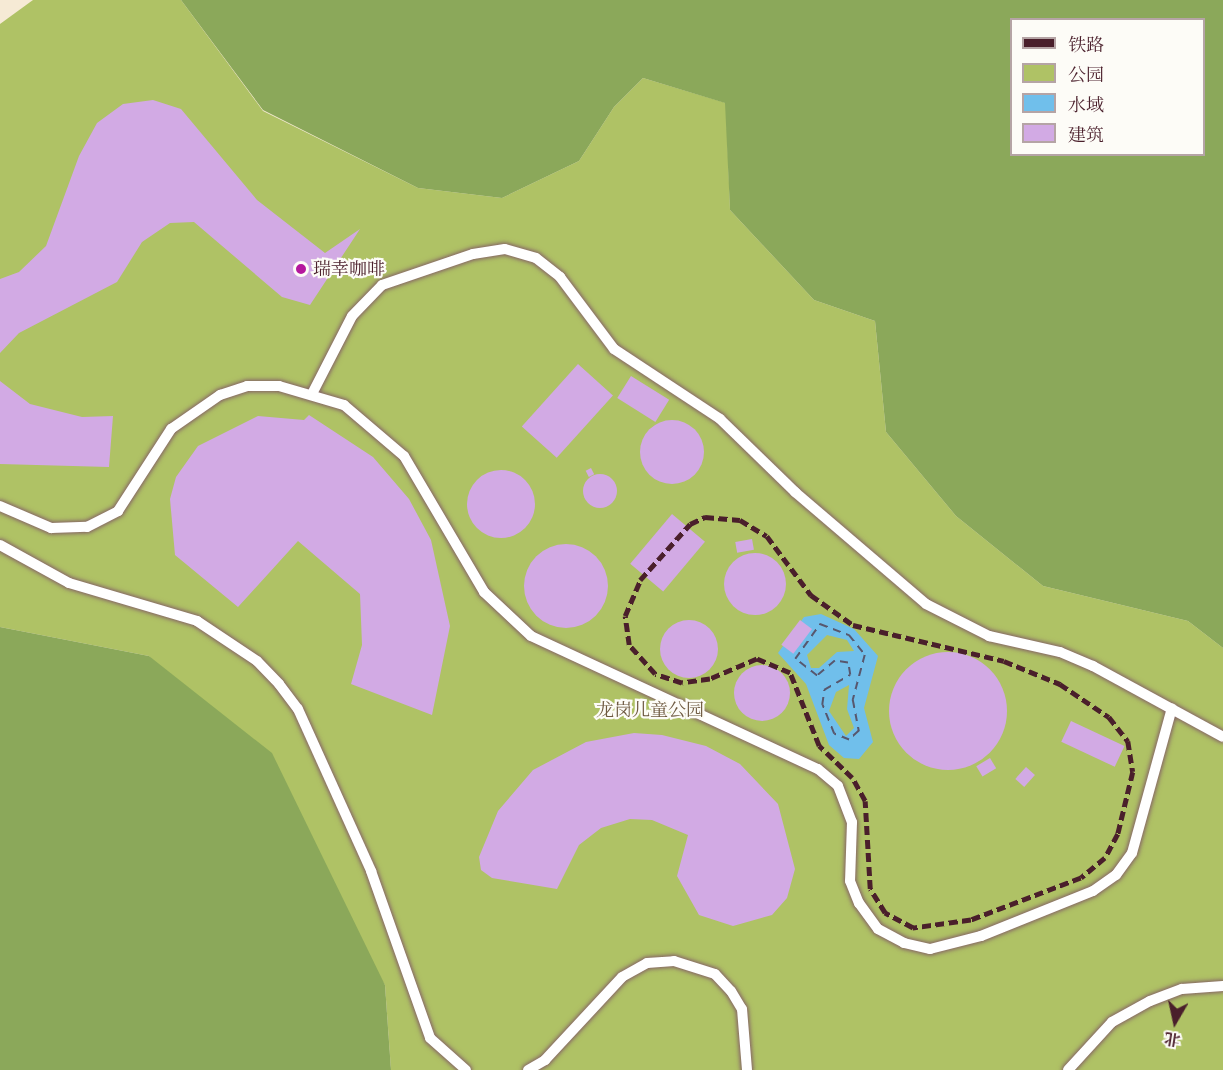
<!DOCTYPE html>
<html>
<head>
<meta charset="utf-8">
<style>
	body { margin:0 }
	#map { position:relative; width:1223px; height:1070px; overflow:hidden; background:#f6ead5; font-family:"Libre Caslon Text","Noto Serif SC",serif }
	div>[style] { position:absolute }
	.green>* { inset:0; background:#afc265 }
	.forest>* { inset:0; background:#8ba85a }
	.water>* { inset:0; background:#70bfeb }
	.ferry>* { height:1.5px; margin-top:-0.75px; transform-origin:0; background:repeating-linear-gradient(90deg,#57576e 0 8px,transparent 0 14px) }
	.building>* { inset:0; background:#d2aae4; transform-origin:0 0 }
	.round { border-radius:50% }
	.roads { filter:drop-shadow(0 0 2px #866666) drop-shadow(0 0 2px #866666) }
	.lane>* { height:10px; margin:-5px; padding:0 5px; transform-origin:5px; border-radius:5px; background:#fff }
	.rail>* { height:4.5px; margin-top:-2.25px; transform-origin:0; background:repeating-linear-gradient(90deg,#4a1f2b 0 9px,transparent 0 13.5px) }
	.dots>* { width:16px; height:16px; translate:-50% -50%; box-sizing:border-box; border:3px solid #fdfcf7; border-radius:50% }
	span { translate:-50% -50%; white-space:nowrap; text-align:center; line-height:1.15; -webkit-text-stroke:4.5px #fdfcf7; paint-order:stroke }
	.poi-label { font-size:18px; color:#4a1f2b }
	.left { translate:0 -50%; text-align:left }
	.park-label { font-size:18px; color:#6d583f }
	.legend { position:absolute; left:1010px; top:18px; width:195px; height:138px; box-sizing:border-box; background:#fdfcf7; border:2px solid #b5a4a5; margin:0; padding:8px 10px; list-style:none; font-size:18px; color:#4a1f2b }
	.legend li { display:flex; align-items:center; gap:12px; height:30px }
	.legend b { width:30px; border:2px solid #b5a4a5 }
	.north { position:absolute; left:1145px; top:992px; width:60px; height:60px; -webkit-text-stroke:4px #fdfcf7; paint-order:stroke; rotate:189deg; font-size:16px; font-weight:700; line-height:24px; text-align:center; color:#4a1f2b }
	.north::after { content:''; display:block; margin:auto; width:21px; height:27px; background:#4a1f2b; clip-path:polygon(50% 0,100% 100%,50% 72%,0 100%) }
</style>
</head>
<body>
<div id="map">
	<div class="green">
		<div style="clip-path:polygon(33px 0,181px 0,263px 111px,418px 188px,502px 198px,579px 161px,614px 107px,643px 78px,726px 103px,730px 210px,814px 300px,875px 321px,886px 432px,956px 516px,1043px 586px,1188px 621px,1223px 648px,1223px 1070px,391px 1070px,385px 985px,149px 656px,0 627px,0 24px)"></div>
	</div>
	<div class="forest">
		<div style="clip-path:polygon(evenodd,181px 0,1223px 0,1223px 648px,1188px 621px,1043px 586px,956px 516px,886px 432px,875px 321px,814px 300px,730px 210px,725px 103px,643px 78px,614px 107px,579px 161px,502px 198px,418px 188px,263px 110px,181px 0,1012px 20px,1204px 20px,1204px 154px,1012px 154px,1012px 20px)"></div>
		<div style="clip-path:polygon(0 627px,149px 656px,272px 753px,385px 985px,391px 1070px,0 1070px)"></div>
	</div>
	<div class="water">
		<div style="clip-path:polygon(evenodd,821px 614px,854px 629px,878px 656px,864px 708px,873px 742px,859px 759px,844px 758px,829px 745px,806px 684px,778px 653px,804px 617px,821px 614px,827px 635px,847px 640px,854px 651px,837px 652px,819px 668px,811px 668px,807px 655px,827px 635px,821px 614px,849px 685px,847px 709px,854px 728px,846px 736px,829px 711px,836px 692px,849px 685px)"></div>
	</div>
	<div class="ferry">
		<div style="left:820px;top:624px;width:31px;rotate:21deg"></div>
		<div style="left:849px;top:635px;width:26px;rotate:51deg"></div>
		<div style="left:865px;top:655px;width:47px;rotate:104.9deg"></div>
		<div style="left:853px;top:700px;width:32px;rotate:79deg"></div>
		<div style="left:859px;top:731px;width:13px;rotate:138deg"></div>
		<div style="left:849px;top:740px;width:16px;rotate:-158deg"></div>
		<div style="left:834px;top:734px;width:31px;rotate:-112deg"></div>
		<div style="left:822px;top:705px;width:15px;rotate:-82deg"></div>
		<div style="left:824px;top:690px;width:30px;rotate:-30deg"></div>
		<div style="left:850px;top:675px;width:12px;rotate:-99deg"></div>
		<div style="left:848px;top:663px;width:13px;rotate:-171deg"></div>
		<div style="left:835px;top:661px;width:23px;rotate:140deg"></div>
		<div style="left:817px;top:676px;width:28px;rotate:-142deg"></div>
		<div style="left:795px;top:659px;width:43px;rotate:-54.5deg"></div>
	</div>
	<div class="building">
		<div style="clip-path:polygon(153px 100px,181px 109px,257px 200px,325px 253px,360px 229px,310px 305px,282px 297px,194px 222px,170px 223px,142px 242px,117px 282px,19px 333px,0 353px,0 279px,19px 272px,46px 246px,79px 156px,97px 123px,123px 104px)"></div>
		<div style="left:578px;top:364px;width:47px;height:84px;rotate:42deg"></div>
		<div style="left:631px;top:376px;width:45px;height:26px;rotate:32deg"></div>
		<div style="clip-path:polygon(0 381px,30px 404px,82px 417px,113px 416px,109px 467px,0 464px)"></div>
		<div style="clip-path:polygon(309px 415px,373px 457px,409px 499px,431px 540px,450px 626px,432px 715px,351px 684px,362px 645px,360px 594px,298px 541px,238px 607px,175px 555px,170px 499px,176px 477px,198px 446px,258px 416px,304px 420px)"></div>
		<div class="round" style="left:640px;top:420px;width:64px;height:64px"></div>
		<div style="left:591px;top:468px;width:7px;height:6px;rotate:63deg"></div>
		<div class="round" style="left:467px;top:470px;width:68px;height:68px"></div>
		<div class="round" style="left:583px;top:474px;width:34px;height:34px"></div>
		<div style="left:672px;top:514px;width:43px;height:65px;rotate:40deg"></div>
		<div style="left:752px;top:539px;width:11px;height:17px;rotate:80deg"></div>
		<div class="round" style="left:524px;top:544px;width:84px;height:84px"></div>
		<div class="round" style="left:724px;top:553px;width:62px;height:62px"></div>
		<div class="round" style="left:660px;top:620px;width:58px;height:58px"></div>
		<div style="left:800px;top:620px;width:15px;height:31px;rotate:37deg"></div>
		<div class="round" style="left:889px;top:652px;width:118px;height:118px"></div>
		<div class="round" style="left:734px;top:665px;width:56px;height:56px"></div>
		<div style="left:1071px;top:721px;width:59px;height:23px;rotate:25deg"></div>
		<div style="clip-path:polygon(662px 735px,706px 746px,740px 764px,778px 804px,795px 869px,787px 898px,772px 915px,733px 926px,699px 915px,677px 876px,688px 835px,652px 820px,630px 819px,601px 828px,579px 845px,557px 889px,492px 878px,481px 870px,479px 857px,498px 811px,533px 770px,586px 742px,634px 733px)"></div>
		<div style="left:990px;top:758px;width:12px;height:16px;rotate:59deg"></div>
		<div style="left:1026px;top:767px;width:12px;height:16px;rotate:42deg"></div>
	</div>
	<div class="roads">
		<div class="lane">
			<div style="left:313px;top:392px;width:85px;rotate:-62.8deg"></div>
			<div style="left:352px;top:316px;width:43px;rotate:-45.9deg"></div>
			<div style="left:382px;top:285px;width:96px;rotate:-18.8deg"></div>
			<div style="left:473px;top:254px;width:32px;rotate:-9deg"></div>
			<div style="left:505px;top:249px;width:32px;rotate:16deg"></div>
			<div style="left:536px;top:258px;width:31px;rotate:38deg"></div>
			<div style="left:560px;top:277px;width:90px;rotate:53.1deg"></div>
			<div style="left:614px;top:349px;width:127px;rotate:33.4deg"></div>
			<div style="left:720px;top:419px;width:105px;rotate:44.2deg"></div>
			<div style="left:795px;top:492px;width:172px;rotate:40.5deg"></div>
			<div style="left:926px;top:604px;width:71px;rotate:26.9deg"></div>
			<div style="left:989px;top:636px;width:73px;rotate:12.7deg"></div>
			<div style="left:1060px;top:652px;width:36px;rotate:23deg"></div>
			<div style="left:1093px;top:666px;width:148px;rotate:28.6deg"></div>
			<div style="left:0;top:506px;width:56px;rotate:23.3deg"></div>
			<div style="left:51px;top:528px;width:36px;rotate:-2deg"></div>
			<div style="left:87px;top:527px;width:35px;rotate:-27deg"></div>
			<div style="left:118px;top:511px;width:98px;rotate:-57.1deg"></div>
			<div style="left:171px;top:429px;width:60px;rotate:-34.8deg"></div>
			<div style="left:220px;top:395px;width:28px;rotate:-18deg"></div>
			<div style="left:247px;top:386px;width:32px"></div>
			<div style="left:279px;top:386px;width:68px;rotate:16.3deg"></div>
			<div style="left:344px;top:405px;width:79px;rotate:40.4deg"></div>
			<div style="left:404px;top:456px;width:158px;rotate:59.5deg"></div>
			<div style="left:484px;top:592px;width:64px;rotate:43.1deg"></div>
			<div style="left:531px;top:636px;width:316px;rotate:24.9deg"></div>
			<div style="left:818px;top:769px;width:26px;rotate:40deg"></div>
			<div style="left:838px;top:786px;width:39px;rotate:69deg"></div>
			<div style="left:852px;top:822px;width:59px;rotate:91.9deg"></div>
			<div style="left:850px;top:881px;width:24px;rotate:68deg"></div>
			<div style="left:859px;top:903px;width:32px;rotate:54deg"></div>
			<div style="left:878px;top:929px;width:30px;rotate:28deg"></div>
			<div style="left:904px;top:943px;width:27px;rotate:13deg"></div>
			<div style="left:930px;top:949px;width:53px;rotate:-14.3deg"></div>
			<div style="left:981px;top:936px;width:121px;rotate:-21.9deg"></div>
			<div style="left:1093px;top:891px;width:28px;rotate:-35deg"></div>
			<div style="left:1116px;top:875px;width:27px;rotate:-54deg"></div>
			<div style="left:1132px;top:853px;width:150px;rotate:-74.6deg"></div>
			<div style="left:0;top:545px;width:79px;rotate:28.8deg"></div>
			<div style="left:69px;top:583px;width:134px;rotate:16.5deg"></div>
			<div style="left:197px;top:621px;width:72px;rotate:33.7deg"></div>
			<div style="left:257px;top:661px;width:32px;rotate:46deg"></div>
			<div style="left:279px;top:684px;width:31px;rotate:53deg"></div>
			<div style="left:298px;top:709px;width:178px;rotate:65.7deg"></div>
			<div style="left:371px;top:871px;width:177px;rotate:70.5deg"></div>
			<div style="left:430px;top:1038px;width:48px;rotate:41.6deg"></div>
			<div style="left:528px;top:1070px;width:20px;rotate:-30deg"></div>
			<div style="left:545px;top:1060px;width:113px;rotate:-47.1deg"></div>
			<div style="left:622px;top:977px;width:29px;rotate:-29deg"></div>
			<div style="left:647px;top:963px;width:27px;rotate:-4deg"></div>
			<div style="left:674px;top:961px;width:43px;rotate:17.6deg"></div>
			<div style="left:715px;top:974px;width:23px;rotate:47deg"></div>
			<div style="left:731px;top:991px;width:21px;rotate:59deg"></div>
			<div style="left:742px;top:1009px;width:61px;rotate:85.3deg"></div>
			<div style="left:1068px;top:1070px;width:65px;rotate:-47.5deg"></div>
			<div style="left:1112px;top:1022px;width:43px;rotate:-28.9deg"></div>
			<div style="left:1150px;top:1001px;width:34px;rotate:-21deg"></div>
			<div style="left:1182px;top:989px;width:41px;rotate:-4.2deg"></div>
		</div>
	</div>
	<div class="rail">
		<div style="left:705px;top:517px;width:35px;rotate:5deg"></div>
		<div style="left:740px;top:520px;width:31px;rotate:31deg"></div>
		<div style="left:767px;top:536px;width:74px;rotate:53.3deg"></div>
		<div style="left:811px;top:595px;width:52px;rotate:35.5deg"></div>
		<div style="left:853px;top:625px;width:155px;rotate:13.4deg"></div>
		<div style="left:1004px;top:661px;width:61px;rotate:22.3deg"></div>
		<div style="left:1060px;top:684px;width:59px;rotate:34deg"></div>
		<div style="left:1109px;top:717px;width:31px;rotate:52deg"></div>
		<div style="left:1128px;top:741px;width:31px;rotate:81deg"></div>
		<div style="left:1133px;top:772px;width:64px;rotate:103.6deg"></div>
		<div style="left:1118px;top:834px;width:27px;rotate:118deg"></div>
		<div style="left:1105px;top:858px;width:31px;rotate:140deg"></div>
		<div style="left:1081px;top:878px;width:118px;rotate:159.1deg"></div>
		<div style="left:971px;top:920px;width:59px;rotate:172.1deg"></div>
		<div style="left:913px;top:928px;width:32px;rotate:-152deg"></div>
		<div style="left:885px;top:913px;width:28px;rotate:-122deg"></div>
		<div style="left:870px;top:889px;width:88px;rotate:-93.3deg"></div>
		<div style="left:865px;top:801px;width:26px;rotate:-119deg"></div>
		<div style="left:852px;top:778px;width:46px;rotate:-135.9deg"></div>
		<div style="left:819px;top:746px;width:79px;rotate:-111.7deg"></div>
		<div style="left:790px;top:673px;width:36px;rotate:-157deg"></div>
		<div style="left:757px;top:659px;width:51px;rotate:156.9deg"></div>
		<div style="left:710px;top:679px;width:28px;rotate:172deg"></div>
		<div style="left:682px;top:683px;width:28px;rotate:-162deg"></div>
		<div style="left:655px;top:674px;width:39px;rotate:-132deg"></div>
		<div style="left:629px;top:645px;width:29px;rotate:-98deg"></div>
		<div style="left:625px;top:616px;width:39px;rotate:-67deg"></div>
		<div style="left:640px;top:580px;width:75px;rotate:-48.2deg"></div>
		<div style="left:690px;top:524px;width:17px;rotate:-25deg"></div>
	</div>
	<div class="dots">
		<div style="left:301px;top:269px;background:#b5179e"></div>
	</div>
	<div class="poi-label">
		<span class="left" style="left:313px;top:269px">瑞幸咖啡</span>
	</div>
	<div class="park-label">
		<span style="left:650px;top:710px">龙岗儿童公园</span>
	</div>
	<ul class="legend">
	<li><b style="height:8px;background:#4a1f2b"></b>铁路</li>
	<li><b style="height:16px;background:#afc265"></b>公园</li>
	<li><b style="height:16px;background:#70bfeb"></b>水域</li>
	<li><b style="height:16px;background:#d2aae4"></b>建筑</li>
	</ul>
	<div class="north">北</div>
</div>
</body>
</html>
